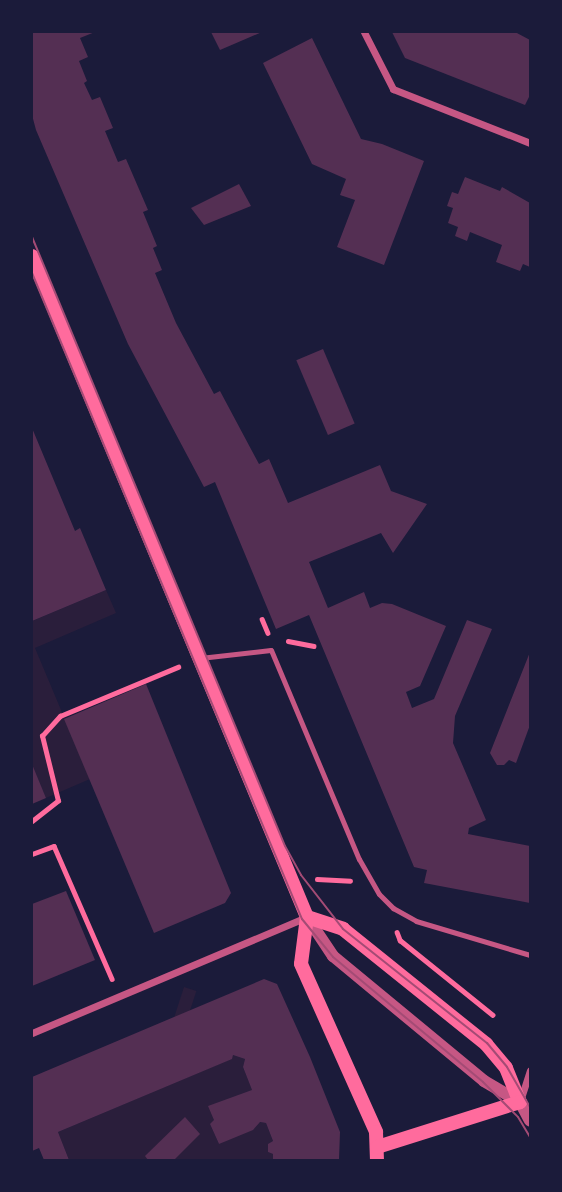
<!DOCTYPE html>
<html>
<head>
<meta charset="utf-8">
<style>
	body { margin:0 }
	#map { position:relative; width:562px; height:1192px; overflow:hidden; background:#1b1b3a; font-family:Poppins,sans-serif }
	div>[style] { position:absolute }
	.green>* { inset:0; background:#2a1e3b; transform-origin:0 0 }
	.building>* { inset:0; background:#542f53; transform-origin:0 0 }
	.path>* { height:4.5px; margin:-2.25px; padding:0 2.25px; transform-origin:2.25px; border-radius:2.25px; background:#ff6b9d }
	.service>* { height:5px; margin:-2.5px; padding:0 2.5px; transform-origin:2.5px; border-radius:2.5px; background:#c65784 }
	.minor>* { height:7px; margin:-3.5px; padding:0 3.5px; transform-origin:3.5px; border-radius:3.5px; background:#c65784 }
	.tertiary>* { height:12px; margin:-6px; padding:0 6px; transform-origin:6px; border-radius:6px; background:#c65784 }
	.secondary>* { height:14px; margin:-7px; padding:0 7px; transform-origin:7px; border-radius:7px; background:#ff6b9d }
	.tram>* { height:2px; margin:-1px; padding:0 1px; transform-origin:1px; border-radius:1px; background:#a44b75 }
	span { translate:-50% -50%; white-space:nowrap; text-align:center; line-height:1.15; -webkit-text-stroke:6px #1b1b3a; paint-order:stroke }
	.frame { position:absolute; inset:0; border:33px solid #1b1b3a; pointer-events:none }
</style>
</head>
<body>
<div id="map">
	<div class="green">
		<div style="clip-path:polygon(106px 590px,116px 613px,35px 648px,90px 779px,46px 798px,32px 764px,32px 621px)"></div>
		<div style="left:184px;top:987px;width:13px;height:165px;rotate:18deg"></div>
		<div style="clip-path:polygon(233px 1055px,245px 1059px,243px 1067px,257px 1102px,210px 1124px,219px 1144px,260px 1122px,266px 1123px,273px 1141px,269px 1144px,268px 1152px,273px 1154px,273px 1160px,69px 1160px,58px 1132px,231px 1059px)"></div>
	</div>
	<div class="building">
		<div style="clip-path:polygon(32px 32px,95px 32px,80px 38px,88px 57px,79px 61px,87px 81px,84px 83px,92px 100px,100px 97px,113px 128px,105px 131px,118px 162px,126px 159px,148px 210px,143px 212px,157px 246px,153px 248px,162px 270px,155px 273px,176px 323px,214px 394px,220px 391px,259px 464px,269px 459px,288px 503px,380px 465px,391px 491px,427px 504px,393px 553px,381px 533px,309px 562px,328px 608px,364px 592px,370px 608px,382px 603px,392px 604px,446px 626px,420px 686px,406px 692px,412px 708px,434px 699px,467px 620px,492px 629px,455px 716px,453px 743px,486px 820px,469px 828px,468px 834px,530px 846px,530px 903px,424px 883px,427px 870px,414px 867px,309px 615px,276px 629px,215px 482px,204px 487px,128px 344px,36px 130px,32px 115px)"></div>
		<div style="clip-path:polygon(211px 32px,262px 32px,220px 50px)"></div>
		<div style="clip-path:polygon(392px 32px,515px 32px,530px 40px,530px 95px,525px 105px,405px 58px)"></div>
		<div style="clip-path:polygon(312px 38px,361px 139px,382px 144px,424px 161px,384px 265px,337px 247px,355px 200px,340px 195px,346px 179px,312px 164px,263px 63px)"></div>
		<div style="clip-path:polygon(465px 177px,500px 191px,502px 187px,530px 203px,530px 267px,523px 264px,520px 271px,496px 262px,502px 245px,470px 232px,467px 241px,455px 236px,458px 227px,448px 223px,453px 208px,447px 206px,452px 192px,458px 194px)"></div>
		<div style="clip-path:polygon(239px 184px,251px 206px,204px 225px,191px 208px)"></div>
		<div style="left:323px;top:349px;width:81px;height:29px;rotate:67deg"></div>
		<div style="clip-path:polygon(32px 428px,75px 531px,80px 528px,106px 590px,32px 621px)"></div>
		<div style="clip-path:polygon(530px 652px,530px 725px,516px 763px,509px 760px,504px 765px,497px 765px,490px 753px)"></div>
		<div style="clip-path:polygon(146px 684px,231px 893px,225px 903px,154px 933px,64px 719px)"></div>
		<div style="clip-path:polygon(32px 764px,46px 798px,32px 804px)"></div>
		<div style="clip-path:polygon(66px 891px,95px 960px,32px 986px,32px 904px)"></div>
		<div style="clip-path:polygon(264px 979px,277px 984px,310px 1057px,340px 1132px,339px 1160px,273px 1160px,273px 1154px,268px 1152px,268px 1144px,273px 1141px,266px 1123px,260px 1122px,253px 1130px,219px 1144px,210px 1124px,214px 1120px,208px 1106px,252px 1090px,243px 1067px,245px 1059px,233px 1055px,232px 1059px,58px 1132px,69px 1160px,44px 1160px,39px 1148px,32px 1151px,32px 1077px)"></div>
		<div style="clip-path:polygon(185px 1117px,200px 1134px,174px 1160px,148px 1160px,145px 1156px)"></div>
	</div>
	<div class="path">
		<div style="left:262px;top:619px;width:15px;rotate:67deg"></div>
		<div style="left:288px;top:641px;width:26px;rotate:11deg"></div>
		<div style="left:32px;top:821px;width:33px;rotate:-38deg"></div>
		<div style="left:58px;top:801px;width:67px;rotate:-103.8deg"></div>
		<div style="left:42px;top:736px;width:27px;rotate:-48deg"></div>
		<div style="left:60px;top:716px;width:128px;rotate:-22.6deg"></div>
		<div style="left:32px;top:854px;width:23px;rotate:-20deg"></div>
		<div style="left:54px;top:846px;width:145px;rotate:66.4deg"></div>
		<div style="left:317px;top:879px;width:33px;rotate:3deg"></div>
		<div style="left:397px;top:932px;width:9px;rotate:69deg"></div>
		<div style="left:400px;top:940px;width:119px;rotate:38.9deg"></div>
	</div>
	<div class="service">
		<div style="left:200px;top:658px;width:71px;rotate:-6.4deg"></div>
		<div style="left:271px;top:650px;width:227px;rotate:67.2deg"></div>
		<div style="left:359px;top:859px;width:40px;rotate:60.3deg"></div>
		<div style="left:379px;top:894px;width:20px;rotate:45deg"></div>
		<div style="left:393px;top:908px;width:26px;rotate:29deg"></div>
		<div style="left:416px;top:921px;width:119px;rotate:16.6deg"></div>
	</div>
	<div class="minor">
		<div style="left:364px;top:32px;width:64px;rotate:63deg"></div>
		<div style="left:393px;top:89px;width:147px;rotate:21.5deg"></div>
		<div style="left:32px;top:1033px;width:298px;rotate:-22.9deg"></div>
		<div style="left:521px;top:1098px;width:29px;rotate:-72deg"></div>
	</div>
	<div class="tertiary">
		<div style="left:307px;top:917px;width:47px;rotate:56.3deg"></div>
		<div style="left:333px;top:956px;width:196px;rotate:39.6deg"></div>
		<div style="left:484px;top:1081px;width:42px;rotate:30.3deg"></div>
		<div style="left:520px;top:1102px;width:21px;rotate:62deg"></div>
	</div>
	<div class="secondary">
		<div style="left:32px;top:256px;width:716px;rotate:67.41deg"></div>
		<div style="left:307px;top:917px;width:47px;rotate:97.3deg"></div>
		<div style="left:301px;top:964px;width:184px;rotate:65.9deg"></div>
		<div style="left:376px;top:1132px;width:28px;rotate:88deg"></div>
		<div style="left:307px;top:917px;width:38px;rotate:18deg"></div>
		<div style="left:343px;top:929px;width:184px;rotate:38.8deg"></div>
		<div style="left:486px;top:1044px;width:31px;rotate:50deg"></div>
		<div style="left:506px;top:1068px;width:37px;rotate:68deg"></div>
		<div style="left:520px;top:1102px;width:150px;rotate:162.5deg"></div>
	</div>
	<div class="tram">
		<div style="left:32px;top:237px;width:659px;rotate:67.44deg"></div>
		<div style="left:285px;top:846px;width:33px;rotate:61deg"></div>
		<div style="left:301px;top:875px;width:68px;rotate:52.1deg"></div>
		<div style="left:343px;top:929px;width:184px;rotate:38.4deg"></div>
		<div style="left:487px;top:1043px;width:31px;rotate:50deg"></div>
		<div style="left:507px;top:1067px;width:46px;rotate:60.1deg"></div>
		<div style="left:32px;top:273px;width:700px;rotate:67.32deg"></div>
		<div style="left:302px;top:919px;width:49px;rotate:50.8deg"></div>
		<div style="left:333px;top:957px;width:195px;rotate:39.8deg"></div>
		<div style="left:483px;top:1082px;width:49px;rotate:45deg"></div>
		<div style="left:518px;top:1117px;width:23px;rotate:59deg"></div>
	</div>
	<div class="frame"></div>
</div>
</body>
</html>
